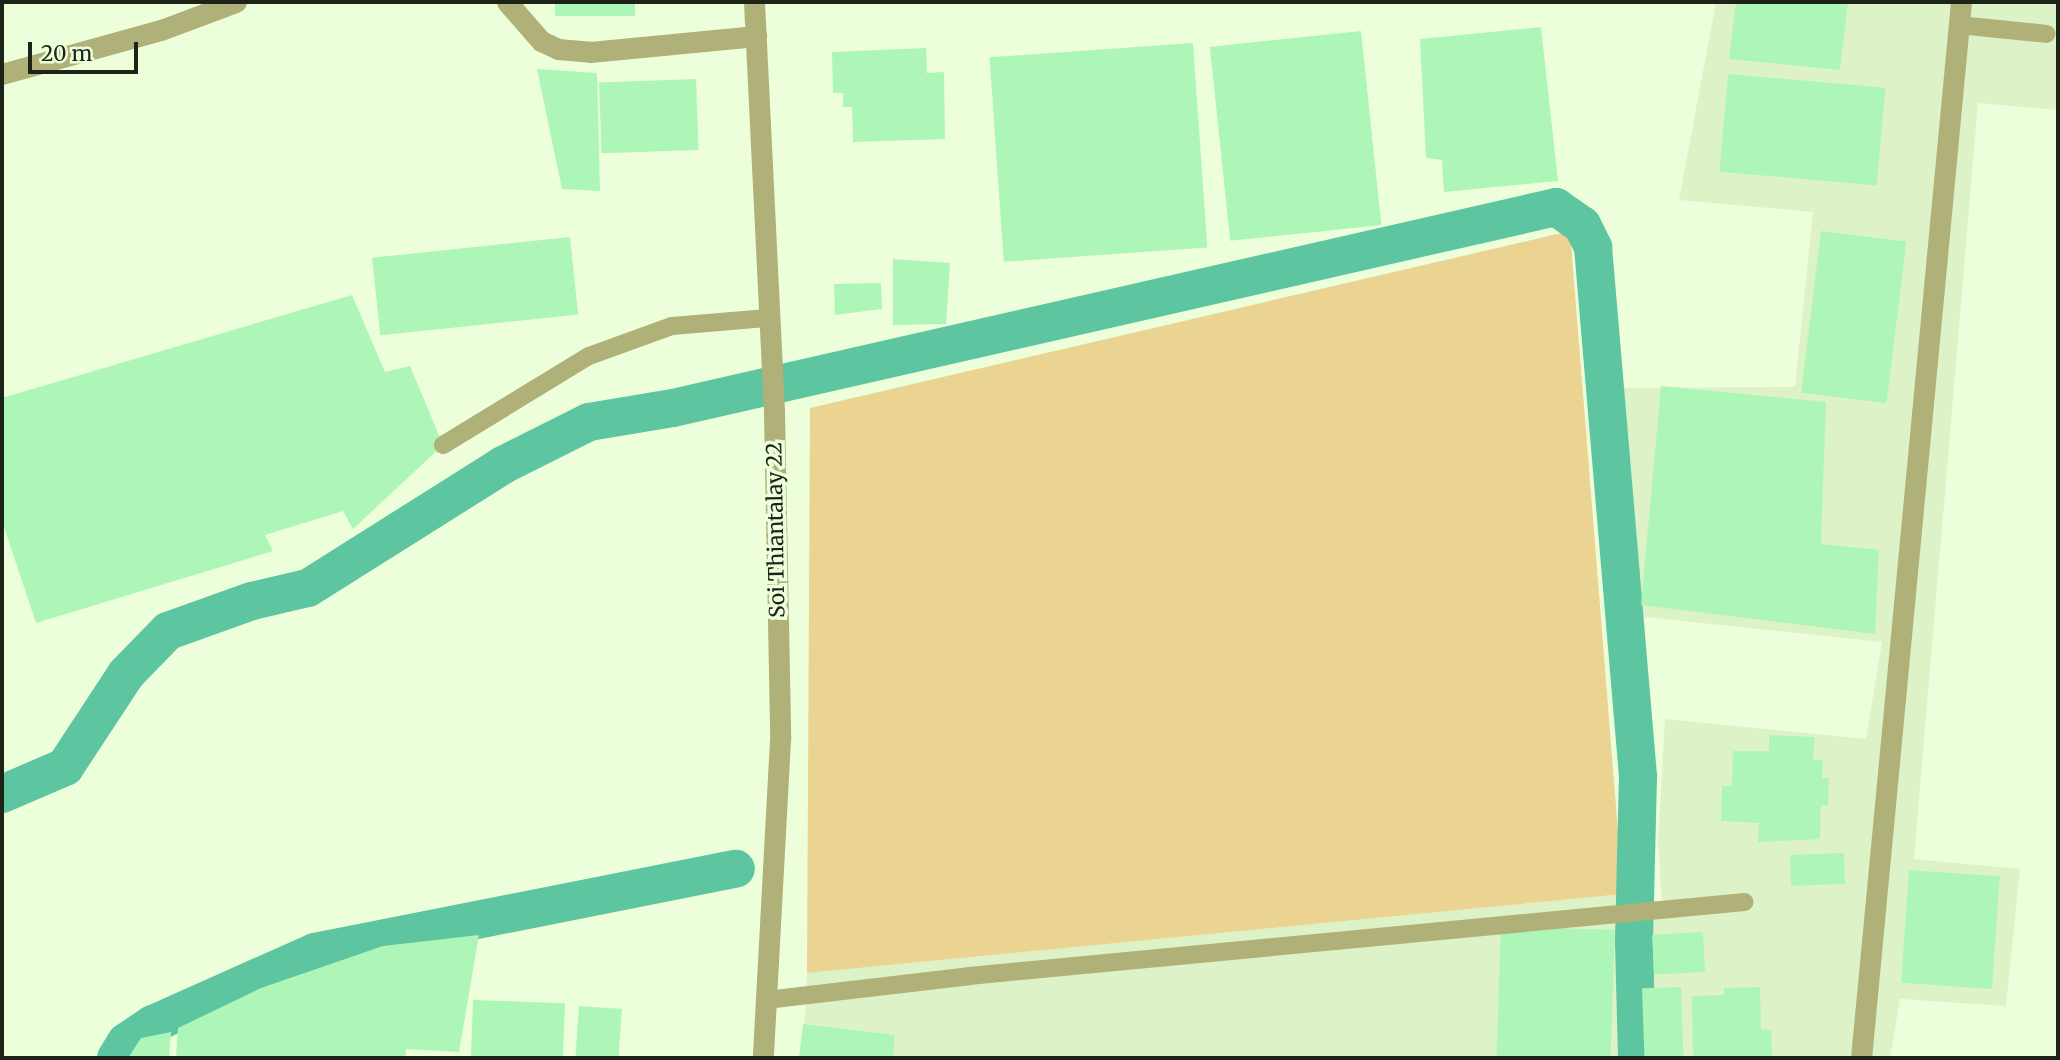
<!DOCTYPE html>
<html>
<head>
<meta charset="utf-8">
<style>
	body { margin:0 }
	#map { position:relative; width:2060px; height:1060px; overflow:hidden; background:#edfedb; font-family:Merriweather,serif }
	div>[style] { position:absolute }
	.built>* { inset:0; background:#def2c8 }
	.green>* { inset:0; background:#ebd392 }
	.canal>* { height:38px; margin:-19px; padding:0 19px; transform-origin:19px; border-radius:19px; background:#5dc5a0 }
	.building>* { inset:0; background:#adf6b7; transform-origin:0 0 }
	.lane>* { height:18px; margin:-9px; padding:0 9px; transform-origin:9px; border-radius:9px; background:#b0b178 }
	.street>* { height:21px; margin:-10.5px; padding:0 10.5px; transform-origin:10.5px; border-radius:10.5px; background:#b0b178 }
	span { translate:-50% -50%; white-space:nowrap; text-align:center; line-height:1.15; -webkit-text-stroke:7px #edfedb; paint-order:stroke }
	.street-label { font-size:21px; color:#1d2317 }
	.frame { position:absolute; inset:0; border:4px solid #1d2317; pointer-events:none }
	.scale { position:absolute; left:28px; top:42px; width:110px; height:32px; box-sizing:border-box; border:4px solid #1d2317; border-top:0; padding-left:9px; font-size:21px; line-height:24px; white-space:nowrap; color:#1d2317; -webkit-text-stroke:5px #edfedb; paint-order:stroke }
</style>
</head>
<body>
<div id="map">
	<div class="built">
		<div style="clip-path:polygon(1716px 2px,2058px 2px,2058px 110px,1978px 103px,1914px 859px,2020px 869px,2006px 1006px,1900px 999px,1890px 1058px,803px 1058px,807px 973px,1623px 894px,1662px 902px,1658px 842px,1665px 719px,1866px 739px,1882px 642px,1636px 616px,1616px 388px,1795px 387px,1813px 212px,1679px 200px)"></div>
	</div>
	<div class="green">
		<div style="clip-path:polygon(1570px 231px,1623px 894px,807px 973px,810px 408px)"></div>
	</div>
	<div class="canal">
		<div style="left:2px;top:794px;width:69px;rotate:-23.2deg"></div>
		<div style="left:65px;top:767px;width:111px;rotate:-56.7deg"></div>
		<div style="left:126px;top:674px;width:60px;rotate:-45.7deg"></div>
		<div style="left:168px;top:631px;width:89px;rotate:-19.7deg"></div>
		<div style="left:252px;top:601px;width:57px;rotate:-13.1deg"></div>
		<div style="left:308px;top:588px;width:231px;rotate:-32.2deg"></div>
		<div style="left:503px;top:465px;width:96px;rotate:-26.6deg"></div>
		<div style="left:589px;top:422px;width:85px;rotate:-9.5deg"></div>
		<div style="left:673px;top:408px;width:906px;rotate:-12.82deg"></div>
		<div style="left:1556px;top:207px;width:32px;rotate:35deg"></div>
		<div style="left:1582px;top:225px;width:25px;rotate:63deg"></div>
		<div style="left:1593px;top:247px;width:531px;rotate:85.14deg"></div>
		<div style="left:1638px;top:776px;width:167px;rotate:91.4deg"></div>
		<div style="left:1634px;top:943px;width:115px;rotate:88.5deg"></div>
		<div style="left:116px;top:1058px;width:19px;rotate:-58deg"></div>
		<div style="left:126px;top:1042px;width:32px;rotate:-34deg"></div>
		<div style="left:153px;top:1024px;width:177px;rotate:-24deg"></div>
		<div style="left:315px;top:952px;width:429px;rotate:-11.2deg"></div>
	</div>
	<div class="building">
		<div style="left:555px;top:2px;width:80px;height:14px"></div>
		<div style="clip-path:polygon(1736px 2px,1848px 2px,1840px 70px,1729px 59px)"></div>
		<div style="clip-path:polygon(1541px 27px,1558px 181px,1444px 192px,1442px 160px,1426px 158px,1420px 39px)"></div>
		<div style="left:1361px;top:31px;width:195px;height:152px;rotate:84deg"></div>
		<div style="left:1193px;top:43px;width:205px;height:204px;rotate:86deg"></div>
		<div style="clip-path:polygon(926px 48px,927px 73px,944px 72px,945px 139px,853px 142px,852px 107px,843px 107px,843px 93px,833px 93px,832px 52px)"></div>
		<div style="clip-path:polygon(537px 69px,597px 73px,600px 191px,562px 189px)"></div>
		<div style="left:1728px;top:74px;width:158px;height:98px;rotate:5deg"></div>
		<div style="left:696px;top:79px;width:71px;height:97px;rotate:88deg"></div>
		<div style="left:1821px;top:231px;width:86px;height:163px;rotate:7deg"></div>
		<div style="left:570px;top:237px;width:78px;height:199px;rotate:84deg"></div>
		<div style="clip-path:polygon(893px 259px,950px 263px,946px 324px,893px 325px)"></div>
		<div style="clip-path:polygon(881px 283px,882px 309px,835px 315px,834px 284px)"></div>
		<div style="clip-path:polygon(352px 295px,385px 372px,410px 366px,443px 445px,353px 529px,343px 511px,265px 535px,273px 551px,36px 623px,2px 521px,2px 398px)"></div>
		<div style="clip-path:polygon(1661px 386px,1826px 402px,1821px 544px,1879px 550px,1875px 634px,1641px 605px)"></div>
		<div style="clip-path:polygon(1769px 735px,1815px 737px,1813px 760px,1823px 760px,1822px 778px,1829px 778px,1828px 805px,1821px 805px,1820px 839px,1758px 842px,1759px 823px,1721px 821px,1722px 786px,1732px 786px,1733px 751px,1769px 751px)"></div>
		<div style="left:1844px;top:853px;width:31px;height:54px;rotate:88deg"></div>
		<div style="left:1909px;top:870px;width:91px;height:113px;rotate:4deg"></div>
		<div style="left:1501px;top:926px;width:114px;height:132px;rotate:2deg"></div>
		<div style="left:1703px;top:932px;width:40px;height:51px;rotate:87deg"></div>
		<div style="clip-path:polygon(479px 935px,459px 1052px,406px 1049px,405px 1058px,176px 1058px,178px 1028px,261px 988px,383px 946px)"></div>
		<div style="left:1681px;top:987px;width:71px;height:39px;rotate:88deg"></div>
		<div style="clip-path:polygon(1760px 987px,1761px 1029px,1771px 1030px,1772px 1058px,1693px 1058px,1692px 996px,1724px 995px,1724px 988px)"></div>
		<div style="left:473px;top:1000px;width:92px;height:58px;rotate:2deg"></div>
		<div style="left:579px;top:1006px;width:43px;height:52px;rotate:4deg"></div>
		<div style="clip-path:polygon(803px 1024px,895px 1035px,893px 1058px,799px 1058px)"></div>
		<div style="clip-path:polygon(171px 1032px,169px 1058px,128px 1058px,141px 1038px)"></div>
	</div>
	<div class="lane">
		<div style="left:1959px;top:25px;width:88px;rotate:5.8deg"></div>
		<div style="left:443px;top:445px;width:171px;rotate:-31.4deg"></div>
		<div style="left:589px;top:356px;width:88px;rotate:-19.9deg"></div>
		<div style="left:672px;top:326px;width:95px;rotate:-4.8deg"></div>
		<div style="left:766px;top:1000px;width:204px;rotate:-6.7deg"></div>
		<div style="left:969px;top:976px;width:779px;rotate:-5.45deg"></div>
	</div>
	<div class="street">
		<div style="left:507px;top:2px;width:52px;rotate:48.9deg"></div>
		<div style="left:541px;top:41px;width:19px;rotate:25deg"></div>
		<div style="left:558px;top:49px;width:32px;rotate:5deg"></div>
		<div style="left:590px;top:52px;width:167px;rotate:-5.5deg"></div>
		<div style="left:754px;top:2px;width:411px;rotate:87.2deg"></div>
		<div style="left:774px;top:413px;width:327px;rotate:88.9deg"></div>
		<div style="left:780px;top:740px;width:318px;rotate:93.1deg"></div>
		<div style="left:2px;top:74px;width:165px;rotate:-15.5deg"></div>
		<div style="left:161px;top:30px;width:80px;rotate:-20.5deg"></div>
		<div style="left:1861px;top:1058px;width:1061px;rotate:-84.59deg"></div>
	</div>
	<div class="street-label">
		<span style="left:776px;top:530px;rotate:-91deg">Soi Thiantalay 22</span>
	</div>
	<div class="frame"></div>
	<div class="scale">20 m</div>
</div>
</body>
</html>
